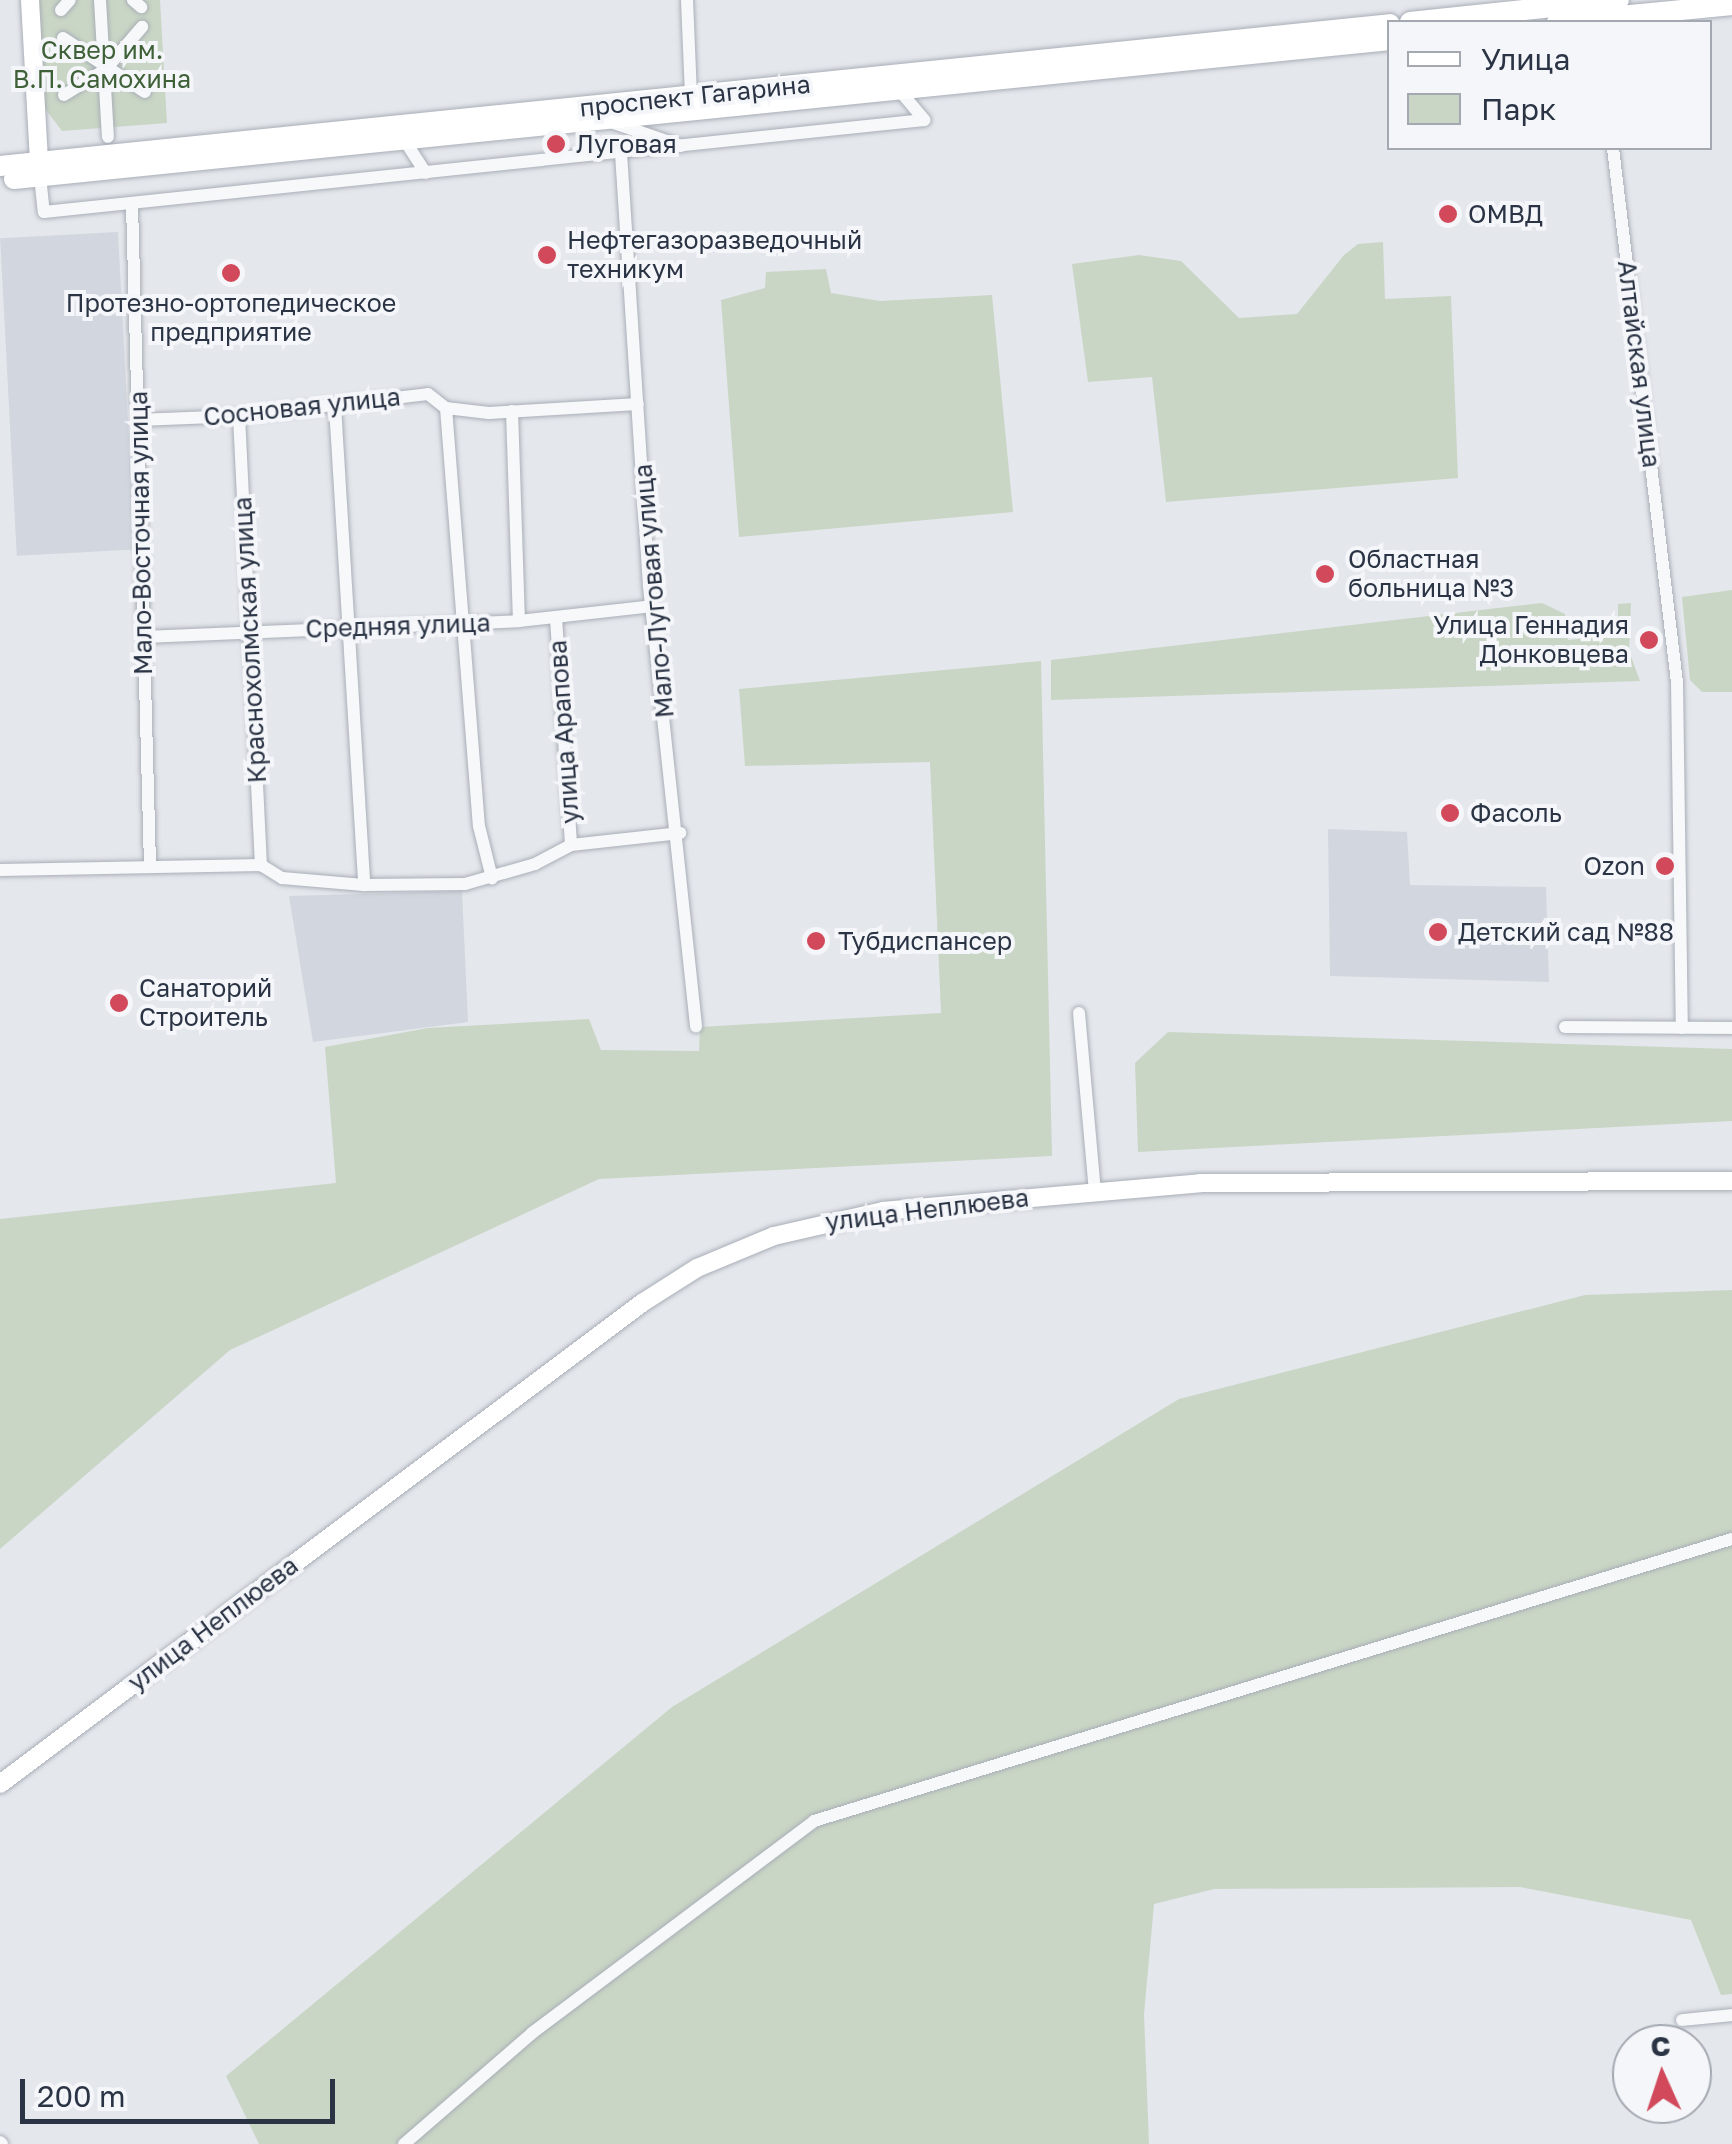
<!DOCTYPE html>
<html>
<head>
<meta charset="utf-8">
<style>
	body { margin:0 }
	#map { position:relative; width:1732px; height:2144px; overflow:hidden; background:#e4e7ec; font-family:"Golos Text",sans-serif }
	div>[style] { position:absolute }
	.built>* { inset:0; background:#d2d6de; transform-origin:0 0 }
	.green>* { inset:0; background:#c9d6c5 }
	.roads { filter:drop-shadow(0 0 2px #a9aeb7) drop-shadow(0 0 2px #a9aeb7) }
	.street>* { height:12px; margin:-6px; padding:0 6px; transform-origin:6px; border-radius:6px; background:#f7f8fa }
	.secondary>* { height:18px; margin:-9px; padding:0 9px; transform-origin:9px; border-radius:9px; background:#fff }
	.primary>* { height:20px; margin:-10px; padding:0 10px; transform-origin:10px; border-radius:10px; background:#fff }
	.dots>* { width:28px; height:28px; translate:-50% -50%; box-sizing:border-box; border:5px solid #f4f6f9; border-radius:50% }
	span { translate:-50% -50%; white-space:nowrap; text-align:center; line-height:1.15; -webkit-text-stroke:8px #f4f6f9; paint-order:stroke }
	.park-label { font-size:25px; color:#3f6138 }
	.street-label { font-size:25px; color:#2b3445 }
	.poi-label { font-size:25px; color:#2b3445 }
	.left { translate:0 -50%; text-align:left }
	.right { translate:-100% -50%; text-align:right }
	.legend { position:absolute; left:1387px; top:20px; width:325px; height:130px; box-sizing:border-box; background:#f4f6f9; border:2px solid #a4a8b1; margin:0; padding:12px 18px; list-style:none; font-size:30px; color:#2b3445 }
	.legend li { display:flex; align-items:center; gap:20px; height:50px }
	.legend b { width:50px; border:2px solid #a4a8b1 }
	.north { position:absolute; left:1612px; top:2024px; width:100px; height:100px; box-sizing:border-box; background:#f4f6f9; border:2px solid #a4a8b1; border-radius:50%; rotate:357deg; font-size:28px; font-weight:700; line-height:40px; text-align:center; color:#2b3445 }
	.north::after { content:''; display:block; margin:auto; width:35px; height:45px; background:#d1495b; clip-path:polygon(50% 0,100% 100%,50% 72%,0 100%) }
	.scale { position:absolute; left:20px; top:2079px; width:315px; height:45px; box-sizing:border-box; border:5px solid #2b3445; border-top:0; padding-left:12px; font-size:30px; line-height:35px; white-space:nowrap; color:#2b3445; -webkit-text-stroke:8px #f4f6f9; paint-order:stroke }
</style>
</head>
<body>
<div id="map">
	<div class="built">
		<div style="left:118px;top:232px;width:318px;height:118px;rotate:87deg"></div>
		<div style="clip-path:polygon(1328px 829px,1407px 832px,1410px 885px,1546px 887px,1549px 982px,1330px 976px)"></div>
		<div style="clip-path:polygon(462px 891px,468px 1022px,313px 1042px,289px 896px)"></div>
	</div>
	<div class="green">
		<div style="clip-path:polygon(38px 0,160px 0,167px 123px,62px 131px,43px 106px)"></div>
		<div style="clip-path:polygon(1383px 242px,1385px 299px,1451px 296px,1458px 478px,1166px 502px,1152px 377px,1088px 382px,1072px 264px,1139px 255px,1181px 261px,1239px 318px,1297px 314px,1344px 255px,1358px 244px)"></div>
		<div style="clip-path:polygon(826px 269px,831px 293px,880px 301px,992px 295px,1013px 512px,739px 537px,721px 300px,765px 288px,766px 272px)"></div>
		<div style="clip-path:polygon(1732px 590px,1732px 692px,1702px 692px,1690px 680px,1682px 597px)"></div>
		<div style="clip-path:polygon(1542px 603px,1565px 614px,1568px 640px,1618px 635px,1618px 604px,1631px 603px,1629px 651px,1640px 681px,1051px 700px,1051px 660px)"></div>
		<div style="clip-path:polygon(1041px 661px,1052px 1156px,599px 1179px,230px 1350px,0 1549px,0 1219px,336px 1183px,325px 1047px,428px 1028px,589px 1019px,601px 1050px,699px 1051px,700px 1027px,941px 1013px,930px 762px,745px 766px,739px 689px)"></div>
		<div style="clip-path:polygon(1168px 1032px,1732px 1049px,1732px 1121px,1138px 1152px,1135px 1063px)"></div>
		<div style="clip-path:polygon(1732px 1290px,1732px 1994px,1721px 1995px,1691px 1920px,1520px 1887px,1214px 1889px,1154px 1904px,1144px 2014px,1149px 2144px,259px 2144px,226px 2076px,672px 1707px,1179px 1399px,1585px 1295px)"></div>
	</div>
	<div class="roads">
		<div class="street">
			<div style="left:100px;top:0;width:137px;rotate:86.7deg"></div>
			<div style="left:133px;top:0;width:11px;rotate:41deg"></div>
			<div style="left:687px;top:0;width:96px;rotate:87.6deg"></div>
			<div style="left:61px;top:10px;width:13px;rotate:-48deg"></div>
			<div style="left:63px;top:38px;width:98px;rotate:33.4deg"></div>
			<div style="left:900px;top:91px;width:38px;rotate:50deg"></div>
			<div style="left:64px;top:95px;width:48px;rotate:-31.4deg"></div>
			<div style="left:105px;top:70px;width:57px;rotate:-49.3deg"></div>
			<div style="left:611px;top:122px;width:74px;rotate:18.9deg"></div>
			<div style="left:405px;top:141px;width:38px;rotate:57deg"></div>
			<div style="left:1613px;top:148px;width:538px;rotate:83.17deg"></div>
			<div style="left:1677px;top:682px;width:346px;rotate:89.2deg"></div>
			<div style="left:621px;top:153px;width:434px;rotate:86.3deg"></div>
			<div style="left:649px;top:586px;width:443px;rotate:83.9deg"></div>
			<div style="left:40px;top:176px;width:36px;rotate:84deg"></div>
			<div style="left:44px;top:212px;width:885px;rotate:-5.97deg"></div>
			<div style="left:132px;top:204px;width:659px;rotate:88.44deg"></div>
			<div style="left:335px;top:406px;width:480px;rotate:86.5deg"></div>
			<div style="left:446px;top:408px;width:419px;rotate:85.5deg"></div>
			<div style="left:479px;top:826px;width:54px;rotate:76deg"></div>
			<div style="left:512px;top:411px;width:210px;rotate:88.1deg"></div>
			<div style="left:239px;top:416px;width:450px;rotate:87.2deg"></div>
			<div style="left:138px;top:420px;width:101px;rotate:-2.3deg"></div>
			<div style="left:239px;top:416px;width:190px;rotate:-6.6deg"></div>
			<div style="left:428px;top:394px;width:23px;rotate:38deg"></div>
			<div style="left:446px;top:408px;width:43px;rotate:6.6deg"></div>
			<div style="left:489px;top:413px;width:149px;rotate:-3.5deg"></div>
			<div style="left:556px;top:618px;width:227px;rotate:86.2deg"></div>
			<div style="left:144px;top:637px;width:375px;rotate:-2.4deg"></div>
			<div style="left:519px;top:621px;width:134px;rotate:-6.4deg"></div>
			<div style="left:0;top:870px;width:261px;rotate:-1.1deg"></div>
			<div style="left:261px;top:865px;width:25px;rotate:32deg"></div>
			<div style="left:282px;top:878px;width:82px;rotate:4.9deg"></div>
			<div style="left:364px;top:885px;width:101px;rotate:-0.6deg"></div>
			<div style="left:465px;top:884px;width:73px;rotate:-15.9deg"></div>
			<div style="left:535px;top:864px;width:41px;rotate:-27.8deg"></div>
			<div style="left:571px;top:845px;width:110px;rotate:-6.3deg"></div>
			<div style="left:1079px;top:1013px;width:179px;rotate:84.9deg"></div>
			<div style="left:1565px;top:1027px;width:167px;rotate:0.3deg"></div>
			<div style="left:1682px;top:2020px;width:50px;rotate:-5.7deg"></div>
			<div style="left:0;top:2142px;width:3px;rotate:45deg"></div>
			<div style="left:404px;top:2144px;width:169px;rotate:-40.9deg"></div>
			<div style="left:532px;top:2033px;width:353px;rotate:-36.9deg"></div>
			<div style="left:814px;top:1821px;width:960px;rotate:-17.08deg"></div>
		</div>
		<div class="secondary">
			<div style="left:30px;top:0;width:162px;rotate:86.8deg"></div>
			<div style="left:0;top:1784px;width:802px;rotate:-36.84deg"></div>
			<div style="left:642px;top:1303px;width:65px;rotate:-32.5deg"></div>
			<div style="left:697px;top:1268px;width:83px;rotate:-22.6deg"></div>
			<div style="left:774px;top:1236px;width:112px;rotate:-12.9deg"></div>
			<div style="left:883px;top:1211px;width:318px;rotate:-5deg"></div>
			<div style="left:1200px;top:1183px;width:532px;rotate:-0.22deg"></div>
		</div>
		<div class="primary">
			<div style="left:1410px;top:22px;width:210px;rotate:-6deg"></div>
			<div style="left:1557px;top:22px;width:176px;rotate:-5.5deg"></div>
			<div style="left:0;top:166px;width:1397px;rotate:-5.83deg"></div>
			<div style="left:14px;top:179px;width:1383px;rotate:-5.77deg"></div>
		</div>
	</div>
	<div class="dots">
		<div style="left:556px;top:144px;background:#d1495b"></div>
		<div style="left:1448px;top:214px;background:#d1495b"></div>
		<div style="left:547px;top:255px;background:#d1495b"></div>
		<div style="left:231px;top:273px;background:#d1495b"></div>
		<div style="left:1325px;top:574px;background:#d1495b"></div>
		<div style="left:1649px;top:640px;background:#d1495b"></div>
		<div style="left:1450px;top:813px;background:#d1495b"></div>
		<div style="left:1665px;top:866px;background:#d1495b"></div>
		<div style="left:1438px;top:932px;background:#d1495b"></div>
		<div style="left:816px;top:941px;background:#d1495b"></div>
		<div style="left:119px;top:1003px;background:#d1495b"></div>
	</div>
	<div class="park-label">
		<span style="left:102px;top:65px">Сквер им.<br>В.П. Самохина</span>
	</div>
	<div class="street-label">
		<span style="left:695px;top:96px;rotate:-6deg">проспект Гагарина</span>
		<span style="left:1639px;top:364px;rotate:83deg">Алтайская улица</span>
		<span style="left:302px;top:407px;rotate:-6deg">Сосновая улица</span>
		<span style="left:141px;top:533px;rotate:-91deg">Мало-Восточная улица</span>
		<span style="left:654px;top:591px;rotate:-95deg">Мало-Луговая улица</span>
		<span style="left:398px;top:626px;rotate:-2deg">Средняя улица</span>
		<span style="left:250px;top:640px;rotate:-93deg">Краснохолмская улица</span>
		<span style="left:564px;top:732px;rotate:-94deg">улица Арапова</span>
		<span style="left:927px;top:1210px;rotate:-7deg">улица Неплюева</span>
		<span style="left:213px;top:1624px;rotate:-37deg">улица Неплюева</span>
	</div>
	<div class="poi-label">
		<span class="left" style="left:576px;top:144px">Луговая</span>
		<span class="left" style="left:1468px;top:214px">ОМВД</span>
		<span class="left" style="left:567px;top:255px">Нефтегазоразведочный<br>техникум</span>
		<span style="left:231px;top:318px">Протезно-ортопедическое<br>предприятие</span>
		<span class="left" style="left:1348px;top:574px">Областная<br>больница №3</span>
		<span class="right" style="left:1629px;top:640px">Улица Геннадия<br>Донковцева</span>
		<span class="left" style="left:1470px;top:813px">Фасоль</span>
		<span class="right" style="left:1645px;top:866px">Ozon</span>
		<span class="left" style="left:1458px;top:932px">Детский сад №88</span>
		<span class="left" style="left:838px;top:941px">Тубдиспансер</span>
		<span class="left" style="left:139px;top:1003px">Санаторий<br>Строитель</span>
	</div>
	<ul class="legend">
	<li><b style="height:12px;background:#fff"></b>Улица</li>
	<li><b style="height:28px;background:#c9d6c5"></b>Парк</li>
	</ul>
	<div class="north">С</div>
	<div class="scale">200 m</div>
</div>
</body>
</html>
